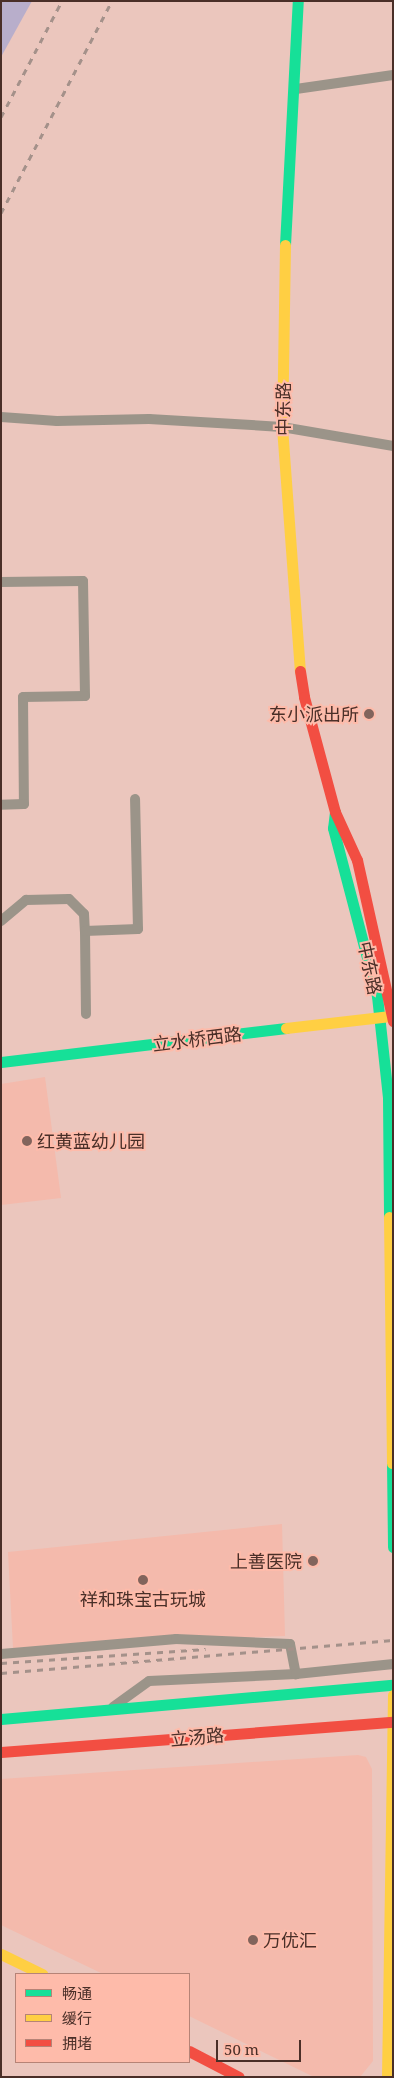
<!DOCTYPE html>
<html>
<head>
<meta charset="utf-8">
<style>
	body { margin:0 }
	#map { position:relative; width:394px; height:2078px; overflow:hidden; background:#ebc6bd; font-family:"Noto Serif","Noto Sans SC",serif }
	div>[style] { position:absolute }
	.built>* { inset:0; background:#f4baac }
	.green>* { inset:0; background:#b8aecb }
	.street>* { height:10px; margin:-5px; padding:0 5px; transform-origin:5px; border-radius:5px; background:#9b9489 }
	.fast>* { height:11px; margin:-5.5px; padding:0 5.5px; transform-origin:5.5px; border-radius:5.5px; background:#16e098 }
	.slow>* { height:11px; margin:-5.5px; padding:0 5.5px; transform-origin:5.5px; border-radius:5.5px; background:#ffcf43 }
	.jam>* { height:11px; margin:-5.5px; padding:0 5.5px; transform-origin:5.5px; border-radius:5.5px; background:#f24e42 }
	.rail>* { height:3px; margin-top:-1.5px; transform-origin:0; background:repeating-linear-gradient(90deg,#a4918a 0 6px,transparent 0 12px) }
	.dots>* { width:14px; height:14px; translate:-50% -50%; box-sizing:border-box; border:2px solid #febbaa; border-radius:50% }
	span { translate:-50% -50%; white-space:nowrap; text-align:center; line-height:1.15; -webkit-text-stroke:4px #febbaa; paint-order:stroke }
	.street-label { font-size:18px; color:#4a2f28 }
	.poi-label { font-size:18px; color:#4a2f28 }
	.right { translate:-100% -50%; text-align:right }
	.left { translate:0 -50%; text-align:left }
	.frame { position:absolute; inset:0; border:2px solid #4a2f28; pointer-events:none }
	.legend { position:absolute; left:15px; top:1973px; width:175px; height:90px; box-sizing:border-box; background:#febbaa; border:1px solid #b68376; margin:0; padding:6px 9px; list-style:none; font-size:15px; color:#4a2f28 }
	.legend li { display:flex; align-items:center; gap:10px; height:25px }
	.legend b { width:25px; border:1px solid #b68376 }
	.scale { position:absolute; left:216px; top:2040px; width:85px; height:22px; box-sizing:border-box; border:2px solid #4a2f28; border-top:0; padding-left:6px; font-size:15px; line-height:18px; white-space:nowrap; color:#4a2f28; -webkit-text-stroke:4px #febbaa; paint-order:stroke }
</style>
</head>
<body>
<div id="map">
	<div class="built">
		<div style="clip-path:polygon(45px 1077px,61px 1198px,1px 1205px,1px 1084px)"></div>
		<div style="clip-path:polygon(282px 1524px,285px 1636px,13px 1648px,8px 1552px)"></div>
		<div style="clip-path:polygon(358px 1755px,366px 1757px,372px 1769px,373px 2061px,360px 2077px,314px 2077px,189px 2016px,189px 1974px,103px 1974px,1px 1925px,1px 1779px)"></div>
	</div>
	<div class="green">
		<div style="clip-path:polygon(1px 1px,32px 1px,1px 57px)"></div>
	</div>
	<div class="street">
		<div style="left:296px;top:89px;width:98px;rotate:-8.2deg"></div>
		<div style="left:1px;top:417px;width:56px;rotate:4.1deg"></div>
		<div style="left:57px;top:421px;width:92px;rotate:-1.2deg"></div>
		<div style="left:149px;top:419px;width:133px;rotate:3.4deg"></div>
		<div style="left:282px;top:427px;width:113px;rotate:9.7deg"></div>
		<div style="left:1px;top:582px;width:82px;rotate:-0.7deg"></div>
		<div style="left:83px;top:581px;width:115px;rotate:89deg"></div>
		<div style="left:85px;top:696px;width:62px;rotate:179.1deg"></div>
		<div style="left:23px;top:697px;width:107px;rotate:89.5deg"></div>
		<div style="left:24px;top:804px;width:23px;rotate:178deg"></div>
		<div style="left:1px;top:921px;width:33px;rotate:-40deg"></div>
		<div style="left:26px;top:900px;width:43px;rotate:-1.3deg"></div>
		<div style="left:69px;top:899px;width:21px;rotate:45deg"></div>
		<div style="left:84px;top:914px;width:17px;rotate:87deg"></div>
		<div style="left:86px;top:1014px;width:83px;rotate:-90.7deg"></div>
		<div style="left:85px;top:931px;width:53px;rotate:-2.2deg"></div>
		<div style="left:138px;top:929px;width:130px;rotate:-91.3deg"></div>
		<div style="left:1px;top:1654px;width:176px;rotate:-4.9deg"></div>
		<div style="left:176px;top:1639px;width:114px;rotate:2.5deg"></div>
		<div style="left:290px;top:1644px;width:31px;rotate:79deg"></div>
		<div style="left:113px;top:1707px;width:44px;rotate:-35.8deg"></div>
		<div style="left:149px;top:1681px;width:147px;rotate:-2.7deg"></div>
		<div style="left:296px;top:1674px;width:98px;rotate:-5.9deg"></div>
	</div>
	<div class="fast">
		<div style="left:285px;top:245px;width:244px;rotate:-87deg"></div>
		<div style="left:335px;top:812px;width:16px;rotate:97deg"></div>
		<div style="left:333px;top:828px;width:174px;rotate:75.3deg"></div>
		<div style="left:377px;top:996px;width:103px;rotate:83.8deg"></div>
		<div style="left:388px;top:1098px;width:119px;rotate:89.5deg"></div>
		<div style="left:1px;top:1062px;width:287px;rotate:-6.8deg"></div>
		<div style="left:392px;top:1463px;width:84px;rotate:89.3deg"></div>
		<div style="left:1px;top:1719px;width:393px;rotate:-5deg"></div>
	</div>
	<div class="slow">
		<div style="left:285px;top:245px;width:182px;rotate:90.9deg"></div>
		<div style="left:282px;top:427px;width:245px;rotate:85.8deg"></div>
		<div style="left:286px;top:1028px;width:105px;rotate:-6.6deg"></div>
		<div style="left:389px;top:1217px;width:246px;rotate:89.3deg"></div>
		<div style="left:1px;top:1954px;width:46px;rotate:26deg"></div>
		<div style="left:387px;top:2077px;width:382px;rotate:-89.1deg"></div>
	</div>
	<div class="jam">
		<div style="left:300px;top:671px;width:26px;rotate:81deg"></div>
		<div style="left:304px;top:697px;width:119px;rotate:74.9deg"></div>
		<div style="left:335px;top:812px;width:53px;rotate:65.4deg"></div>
		<div style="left:357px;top:860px;width:165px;rotate:77.4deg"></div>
		<div style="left:1px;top:1752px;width:393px;rotate:-4.4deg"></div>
		<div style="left:189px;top:2051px;width:56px;rotate:27.5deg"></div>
	</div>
	<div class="rail">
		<div style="left:1px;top:117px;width:131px;rotate:-62.3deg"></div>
		<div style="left:1px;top:213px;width:239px;rotate:-62.4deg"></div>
		<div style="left:1px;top:1663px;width:205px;rotate:-3.9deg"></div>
		<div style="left:1px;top:1673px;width:393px;rotate:-4.8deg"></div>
	</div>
	<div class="dots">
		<div style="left:369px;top:714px;background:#82645c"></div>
		<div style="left:27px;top:1141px;background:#82645c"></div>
		<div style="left:313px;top:1561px;background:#82645c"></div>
		<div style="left:143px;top:1580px;background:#82645c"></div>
		<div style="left:253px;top:1940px;background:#82645c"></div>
	</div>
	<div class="street-label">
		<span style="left:283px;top:409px;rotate:-90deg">中东路</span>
		<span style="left:370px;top:968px;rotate:78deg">中东路</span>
		<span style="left:197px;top:1039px;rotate:-7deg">立水桥西路</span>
		<span style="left:197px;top:1737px;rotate:-5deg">立汤路</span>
	</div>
	<div class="poi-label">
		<span class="right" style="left:359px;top:714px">东小派出所</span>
		<span class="left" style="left:37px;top:1141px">红黄蓝幼儿园</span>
		<span class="right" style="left:302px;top:1561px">上善医院</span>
		<span style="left:143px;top:1599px">祥和珠宝古玩城</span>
		<span class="left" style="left:263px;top:1940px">万优汇</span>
	</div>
	<div class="frame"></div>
	<ul class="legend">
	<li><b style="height:6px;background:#16e098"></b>畅通</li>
	<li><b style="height:6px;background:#ffcf43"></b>缓行</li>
	<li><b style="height:6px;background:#f24e42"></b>拥堵</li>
	</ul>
	<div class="scale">50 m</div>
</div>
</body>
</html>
